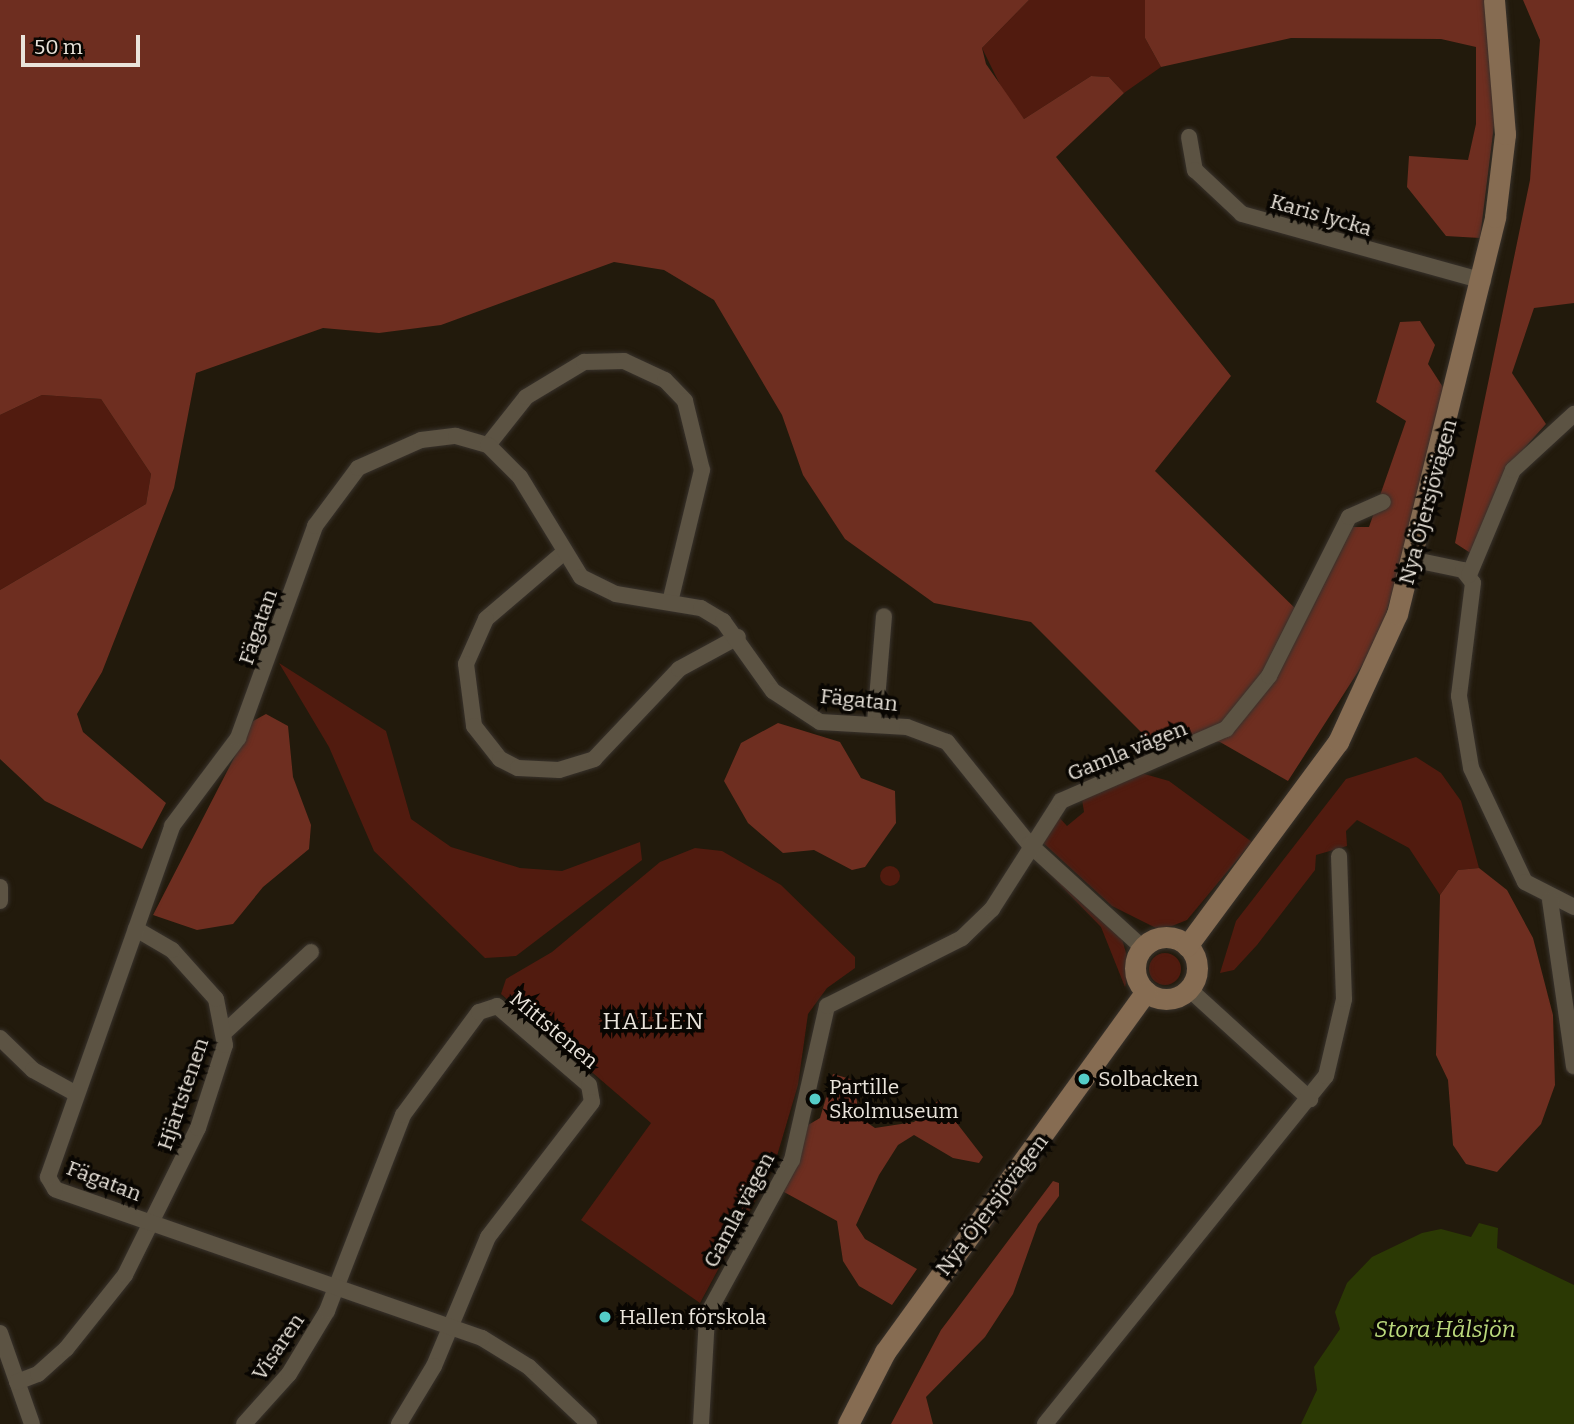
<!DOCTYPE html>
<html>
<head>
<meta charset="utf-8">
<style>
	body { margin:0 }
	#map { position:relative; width:1574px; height:1424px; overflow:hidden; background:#221a0c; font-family:Bitter,serif }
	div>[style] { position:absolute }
	.green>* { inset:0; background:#511b0f }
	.round { border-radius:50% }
	.forest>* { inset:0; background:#6e2e20 }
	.water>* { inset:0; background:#2b3904 }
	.roads { filter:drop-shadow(0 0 2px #38322c) drop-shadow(0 0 2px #38322c) }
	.street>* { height:16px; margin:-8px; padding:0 8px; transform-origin:8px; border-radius:8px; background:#5c5343 }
	.secondary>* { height:21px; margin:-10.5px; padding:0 10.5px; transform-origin:10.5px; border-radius:10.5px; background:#866c52 }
	.secondary>.ring { margin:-10.5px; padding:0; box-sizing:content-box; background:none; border:21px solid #866c52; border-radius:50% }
	.dots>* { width:19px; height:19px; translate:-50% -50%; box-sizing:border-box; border:4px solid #090602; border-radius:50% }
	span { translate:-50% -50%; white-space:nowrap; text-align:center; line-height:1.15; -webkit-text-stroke:7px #090602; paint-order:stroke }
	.street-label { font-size:21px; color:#eae4db }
	.poi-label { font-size:21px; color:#eae4db }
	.left { translate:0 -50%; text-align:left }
	.neighbourhood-label { font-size:23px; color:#eae4db; letter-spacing:2px }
	.water-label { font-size:23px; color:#bbd97c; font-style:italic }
	.scale { position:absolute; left:21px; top:35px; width:119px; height:32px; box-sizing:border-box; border:4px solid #eae4db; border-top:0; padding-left:9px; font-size:21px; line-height:24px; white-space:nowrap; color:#eae4db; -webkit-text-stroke:5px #090602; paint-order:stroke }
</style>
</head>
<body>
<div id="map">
	<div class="green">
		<div style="clip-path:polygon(1029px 0,1145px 0,1145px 38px,1161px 67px,1124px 93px,1109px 77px,1091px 76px,1024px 119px,1010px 105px,982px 48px)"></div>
		<div style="clip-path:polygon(42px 395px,101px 399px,151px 474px,146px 504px,0 590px,0 415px)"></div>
		<div style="clip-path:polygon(279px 663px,386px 731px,411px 819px,451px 847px,520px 868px,562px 871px,640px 842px,642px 860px,516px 956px,485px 958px,374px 851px,329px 747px)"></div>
		<div style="clip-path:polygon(1416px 757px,1441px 773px,1461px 801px,1479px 868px,1458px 870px,1440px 895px,1409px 848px,1357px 820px,1346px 831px,1347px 846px,1316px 855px,1315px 870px,1257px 945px,1234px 970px,1220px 973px,1236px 921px,1346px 779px)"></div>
		<div style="clip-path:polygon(1141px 773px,1169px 781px,1252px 842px,1187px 920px,1172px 926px,1156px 928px,1112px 906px,1041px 841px,1057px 815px,1067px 826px,1084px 812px,1081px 793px)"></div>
		<div style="clip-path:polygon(695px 848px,722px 851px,781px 885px,855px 957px,855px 968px,827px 988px,808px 1014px,798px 1085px,774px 1166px,700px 1303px,581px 1220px,651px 1123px,501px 994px,506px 979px,552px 952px,660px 862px)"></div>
		<div style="clip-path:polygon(1037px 861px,1122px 939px,1130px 967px,1125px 987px,1101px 927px)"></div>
		<div class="round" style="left:880px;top:866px;width:20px;height:20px"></div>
		<div class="round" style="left:1149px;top:953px;width:32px;height:32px"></div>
	</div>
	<div class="forest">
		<div style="clip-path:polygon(0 0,1029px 0,982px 48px,986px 64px,1024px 119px,1091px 76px,1109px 77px,1124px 93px,1056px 157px,1231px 376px,1155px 471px,1303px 616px,1348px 527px,1369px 527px,1406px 421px,1376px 402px,1400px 322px,1420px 321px,1435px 345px,1428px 364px,1448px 395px,1379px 639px,1288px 781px,1220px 742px,1201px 740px,1162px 753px,1031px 622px,934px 603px,845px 539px,803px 475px,782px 415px,714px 300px,664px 270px,614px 262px,441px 325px,379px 333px,323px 328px,196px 373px,174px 488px,102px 672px,77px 714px,83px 732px,166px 803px,142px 849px,45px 801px,0 759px,0 590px,146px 504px,151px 474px,101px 399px,42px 395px,0 415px)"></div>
		<div style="clip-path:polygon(1145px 0,1486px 0,1498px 93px,1480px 238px,1446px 236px,1407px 187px,1409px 156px,1468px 160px,1476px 124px,1476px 47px,1441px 39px,1291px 38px,1161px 67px,1145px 38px)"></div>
		<div style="clip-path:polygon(1523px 0,1574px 0,1574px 303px,1534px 308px,1512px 373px,1546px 424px,1509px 465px,1472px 554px,1455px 543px,1530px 180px,1540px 40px)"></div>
		<div style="clip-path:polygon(266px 714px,288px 726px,293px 777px,311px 825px,309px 849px,263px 887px,233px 924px,197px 930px,153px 915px,253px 721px)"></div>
		<div style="clip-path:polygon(778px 723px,840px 742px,861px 778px,895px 791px,896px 823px,865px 867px,852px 870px,814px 850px,783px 853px,748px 823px,724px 781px,741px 743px)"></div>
		<div style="clip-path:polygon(1479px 868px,1507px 890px,1533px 938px,1553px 1015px,1555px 1085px,1541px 1124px,1497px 1172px,1466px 1164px,1453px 1145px,1448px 1080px,1436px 1055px,1440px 895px,1458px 870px)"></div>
		<div style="clip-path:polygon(833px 1074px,854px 1080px,859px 1117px,875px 1128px,914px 1122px,939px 1100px,983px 1157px,979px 1163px,953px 1158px,914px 1135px,898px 1145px,879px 1175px,856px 1225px,865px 1239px,917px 1269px,892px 1305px,859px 1286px,843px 1261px,837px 1221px,784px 1192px,808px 1125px,820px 1118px)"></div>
		<div style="clip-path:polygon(1053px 1181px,1059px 1183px,1059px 1196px,1038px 1224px,1013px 1294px,985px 1337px,926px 1397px,933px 1424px,891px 1424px,941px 1330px)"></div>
	</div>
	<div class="water">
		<div style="clip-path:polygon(1479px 1223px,1498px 1228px,1497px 1248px,1574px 1285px,1574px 1424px,1301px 1424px,1317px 1390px,1314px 1367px,1340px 1329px,1335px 1312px,1347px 1283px,1372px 1257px,1422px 1233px,1441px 1229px,1471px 1237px)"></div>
	</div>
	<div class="roads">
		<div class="street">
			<div style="left:1189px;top:137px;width:34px;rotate:80deg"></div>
			<div style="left:1195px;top:170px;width:64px;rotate:43.1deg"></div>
			<div style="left:1242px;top:214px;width:250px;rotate:15.5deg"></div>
			<div style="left:488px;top:445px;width:61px;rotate:-51.6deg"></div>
			<div style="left:526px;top:397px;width:68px;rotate:-31.1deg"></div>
			<div style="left:584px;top:362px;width:40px;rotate:-1.4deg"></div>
			<div style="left:624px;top:361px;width:45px;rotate:24.9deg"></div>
			<div style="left:665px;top:380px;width:29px;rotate:46deg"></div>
			<div style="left:685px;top:401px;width:71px;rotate:76.2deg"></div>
			<div style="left:702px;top:470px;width:136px;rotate:103.6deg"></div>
			<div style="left:562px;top:554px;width:100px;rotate:139.5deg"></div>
			<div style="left:486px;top:619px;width:49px;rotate:114deg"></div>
			<div style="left:466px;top:664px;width:63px;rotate:82.6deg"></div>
			<div style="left:474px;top:726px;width:42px;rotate:51.8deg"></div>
			<div style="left:500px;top:759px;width:20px;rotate:27deg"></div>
			<div style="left:518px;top:768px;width:41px;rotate:2.8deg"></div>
			<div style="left:559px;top:770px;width:37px;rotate:-17deg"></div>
			<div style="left:594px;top:759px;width:124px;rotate:-46.6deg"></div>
			<div style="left:679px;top:669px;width:67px;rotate:-28.5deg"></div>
			<div style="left:1415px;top:560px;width:49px;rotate:11.8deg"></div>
			<div style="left:1463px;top:570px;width:16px;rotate:52deg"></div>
			<div style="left:1473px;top:583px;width:114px;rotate:97.1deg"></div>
			<div style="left:1459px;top:696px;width:73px;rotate:80.5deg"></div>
			<div style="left:1471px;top:768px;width:126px;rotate:64.7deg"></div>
			<div style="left:1525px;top:882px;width:55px;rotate:27deg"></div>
			<div style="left:1469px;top:575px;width:114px;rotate:-67.3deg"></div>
			<div style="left:1513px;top:470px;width:83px;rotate:-42.6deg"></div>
			<div style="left:875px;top:723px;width:107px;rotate:-85.2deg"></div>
			<div style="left:0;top:887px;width:14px;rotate:90deg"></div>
			<div style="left:1550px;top:900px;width:168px;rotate:81.8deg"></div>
			<div style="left:1189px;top:989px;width:164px;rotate:42.3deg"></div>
			<div style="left:226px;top:1031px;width:116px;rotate:-42.9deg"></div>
			<div style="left:0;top:1038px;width:46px;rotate:44.1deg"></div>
			<div style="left:33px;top:1070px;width:46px;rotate:28.8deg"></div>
			<div style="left:0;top:1333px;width:96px;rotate:70.6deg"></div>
			<div style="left:17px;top:1382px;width:22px;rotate:-21deg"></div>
			<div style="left:38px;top:1374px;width:38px;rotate:-42deg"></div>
			<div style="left:66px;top:1349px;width:95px;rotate:-51.4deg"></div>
			<div style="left:125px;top:1275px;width:164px;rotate:-63.6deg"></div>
			<div style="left:198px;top:1128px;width:87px;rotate:-72deg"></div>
			<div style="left:225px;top:1045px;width:47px;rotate:-101.1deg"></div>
			<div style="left:216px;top:999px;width:66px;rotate:-131.9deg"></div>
			<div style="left:172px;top:950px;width:42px;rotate:-149.7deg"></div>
			<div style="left:244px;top:1424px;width:67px;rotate:-48deg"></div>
			<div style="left:289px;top:1374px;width:74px;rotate:-58.9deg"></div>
			<div style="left:327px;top:1311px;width:210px;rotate:-68.8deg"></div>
			<div style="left:403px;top:1115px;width:128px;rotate:-53.6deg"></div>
			<div style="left:479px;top:1012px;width:19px;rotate:-18deg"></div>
			<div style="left:497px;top:1006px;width:121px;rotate:40.7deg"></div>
			<div style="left:589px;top:1085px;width:17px;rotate:80deg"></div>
			<div style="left:592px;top:1102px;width:170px;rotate:127.6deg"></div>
			<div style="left:488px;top:1237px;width:140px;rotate:112.7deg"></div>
			<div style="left:434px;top:1366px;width:68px;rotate:121.1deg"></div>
			<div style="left:589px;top:1424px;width:83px;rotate:-136.5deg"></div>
			<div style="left:529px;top:1367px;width:55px;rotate:-148.3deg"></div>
			<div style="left:482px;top:1338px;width:452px;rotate:-160.8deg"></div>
			<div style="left:55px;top:1189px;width:14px;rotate:-120deg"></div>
			<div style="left:48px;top:1177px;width:372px;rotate:-70.5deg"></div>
			<div style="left:172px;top:826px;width:110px;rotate:-53.1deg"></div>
			<div style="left:238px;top:738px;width:226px;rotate:-70deg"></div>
			<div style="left:315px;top:526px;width:72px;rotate:-53.4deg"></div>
			<div style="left:358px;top:468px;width:69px;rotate:-24deg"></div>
			<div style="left:421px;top:440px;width:35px;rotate:-7deg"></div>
			<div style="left:456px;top:436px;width:33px;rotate:16deg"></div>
			<div style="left:488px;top:445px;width:45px;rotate:45deg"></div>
			<div style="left:520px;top:477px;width:117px;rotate:58.6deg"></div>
			<div style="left:581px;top:577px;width:39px;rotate:26deg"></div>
			<div style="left:616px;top:594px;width:86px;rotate:9.4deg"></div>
			<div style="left:701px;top:608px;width:26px;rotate:31deg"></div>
			<div style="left:723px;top:621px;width:86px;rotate:54.5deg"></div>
			<div style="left:773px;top:691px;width:56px;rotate:33.4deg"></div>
			<div style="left:820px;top:722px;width:87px;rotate:3.3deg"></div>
			<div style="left:907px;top:727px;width:43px;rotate:20.6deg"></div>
			<div style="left:947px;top:742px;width:131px;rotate:51.2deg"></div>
			<div style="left:1029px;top:844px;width:154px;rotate:42.4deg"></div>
			<div style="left:701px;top:1424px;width:109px;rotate:-86.8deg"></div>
			<div style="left:707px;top:1315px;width:177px;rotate:-61.3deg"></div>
			<div style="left:792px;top:1160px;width:158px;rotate:-77.2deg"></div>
			<div style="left:827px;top:1006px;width:151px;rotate:-26.7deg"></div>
			<div style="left:962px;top:938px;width:42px;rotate:-44deg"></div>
			<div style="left:992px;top:909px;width:128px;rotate:-57.4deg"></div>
			<div style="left:1061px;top:801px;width:180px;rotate:-23.6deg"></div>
			<div style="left:1226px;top:729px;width:68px;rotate:-50.9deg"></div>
			<div style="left:1269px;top:676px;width:178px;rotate:-63.3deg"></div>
			<div style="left:1349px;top:517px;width:37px;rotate:-24deg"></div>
			<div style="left:1045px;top:1424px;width:447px;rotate:-51.1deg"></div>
			<div style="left:1326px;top:1076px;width:79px;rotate:-76.8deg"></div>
			<div style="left:1344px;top:999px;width:143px;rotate:-92deg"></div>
		</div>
		<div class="secondary">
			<div class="ring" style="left:1135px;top:937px;width:41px;height:41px"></div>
			<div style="left:1187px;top:946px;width:254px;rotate:-53.5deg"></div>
			<div style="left:1338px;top:742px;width:141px;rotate:-65.3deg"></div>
			<div style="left:1397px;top:614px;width:409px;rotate:-76.1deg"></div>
			<div style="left:1495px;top:217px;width:84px;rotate:-83.1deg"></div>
			<div style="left:1505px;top:134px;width:134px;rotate:-94.7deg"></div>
			<div style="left:848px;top:1424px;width:81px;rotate:-62.8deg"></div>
			<div style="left:885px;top:1352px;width:445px;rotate:-54.1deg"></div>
		</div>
	</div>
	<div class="dots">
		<div style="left:1084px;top:1079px;background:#54cdc8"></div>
		<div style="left:815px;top:1099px;background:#54cdc8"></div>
		<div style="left:605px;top:1317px;background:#54cdc8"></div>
	</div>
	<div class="street-label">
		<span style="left:1321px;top:215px;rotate:16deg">Karis lycka</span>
		<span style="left:1428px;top:502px;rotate:-75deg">Nya Öjersjövägen</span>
		<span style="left:258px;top:627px;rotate:-71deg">Fägatan</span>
		<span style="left:859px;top:700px;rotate:6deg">Fägatan</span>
		<span style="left:1127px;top:751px;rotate:-22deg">Gamla vägen</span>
		<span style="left:554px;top:1030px;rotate:40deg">Mittstenen</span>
		<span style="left:183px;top:1094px;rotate:-71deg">Hjärtstenen</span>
		<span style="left:104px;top:1181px;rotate:21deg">Fägatan</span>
		<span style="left:992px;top:1205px;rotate:-53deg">Nya Öjersjövägen</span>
		<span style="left:739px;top:1210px;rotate:-62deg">Gamla vägen</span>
		<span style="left:278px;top:1347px;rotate:-56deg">Visaren</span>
	</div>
	<div class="poi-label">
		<span class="left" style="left:1098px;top:1079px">Solbacken</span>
		<span class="left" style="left:829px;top:1099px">Partille<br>Skolmuseum</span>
		<span class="left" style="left:619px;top:1317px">Hallen förskola</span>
	</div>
	<div class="neighbourhood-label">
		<span style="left:654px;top:1021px">HALLEN</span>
	</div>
	<div class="water-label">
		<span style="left:1445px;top:1329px">Stora Hålsjön</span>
	</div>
	<div class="scale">50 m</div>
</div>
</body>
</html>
